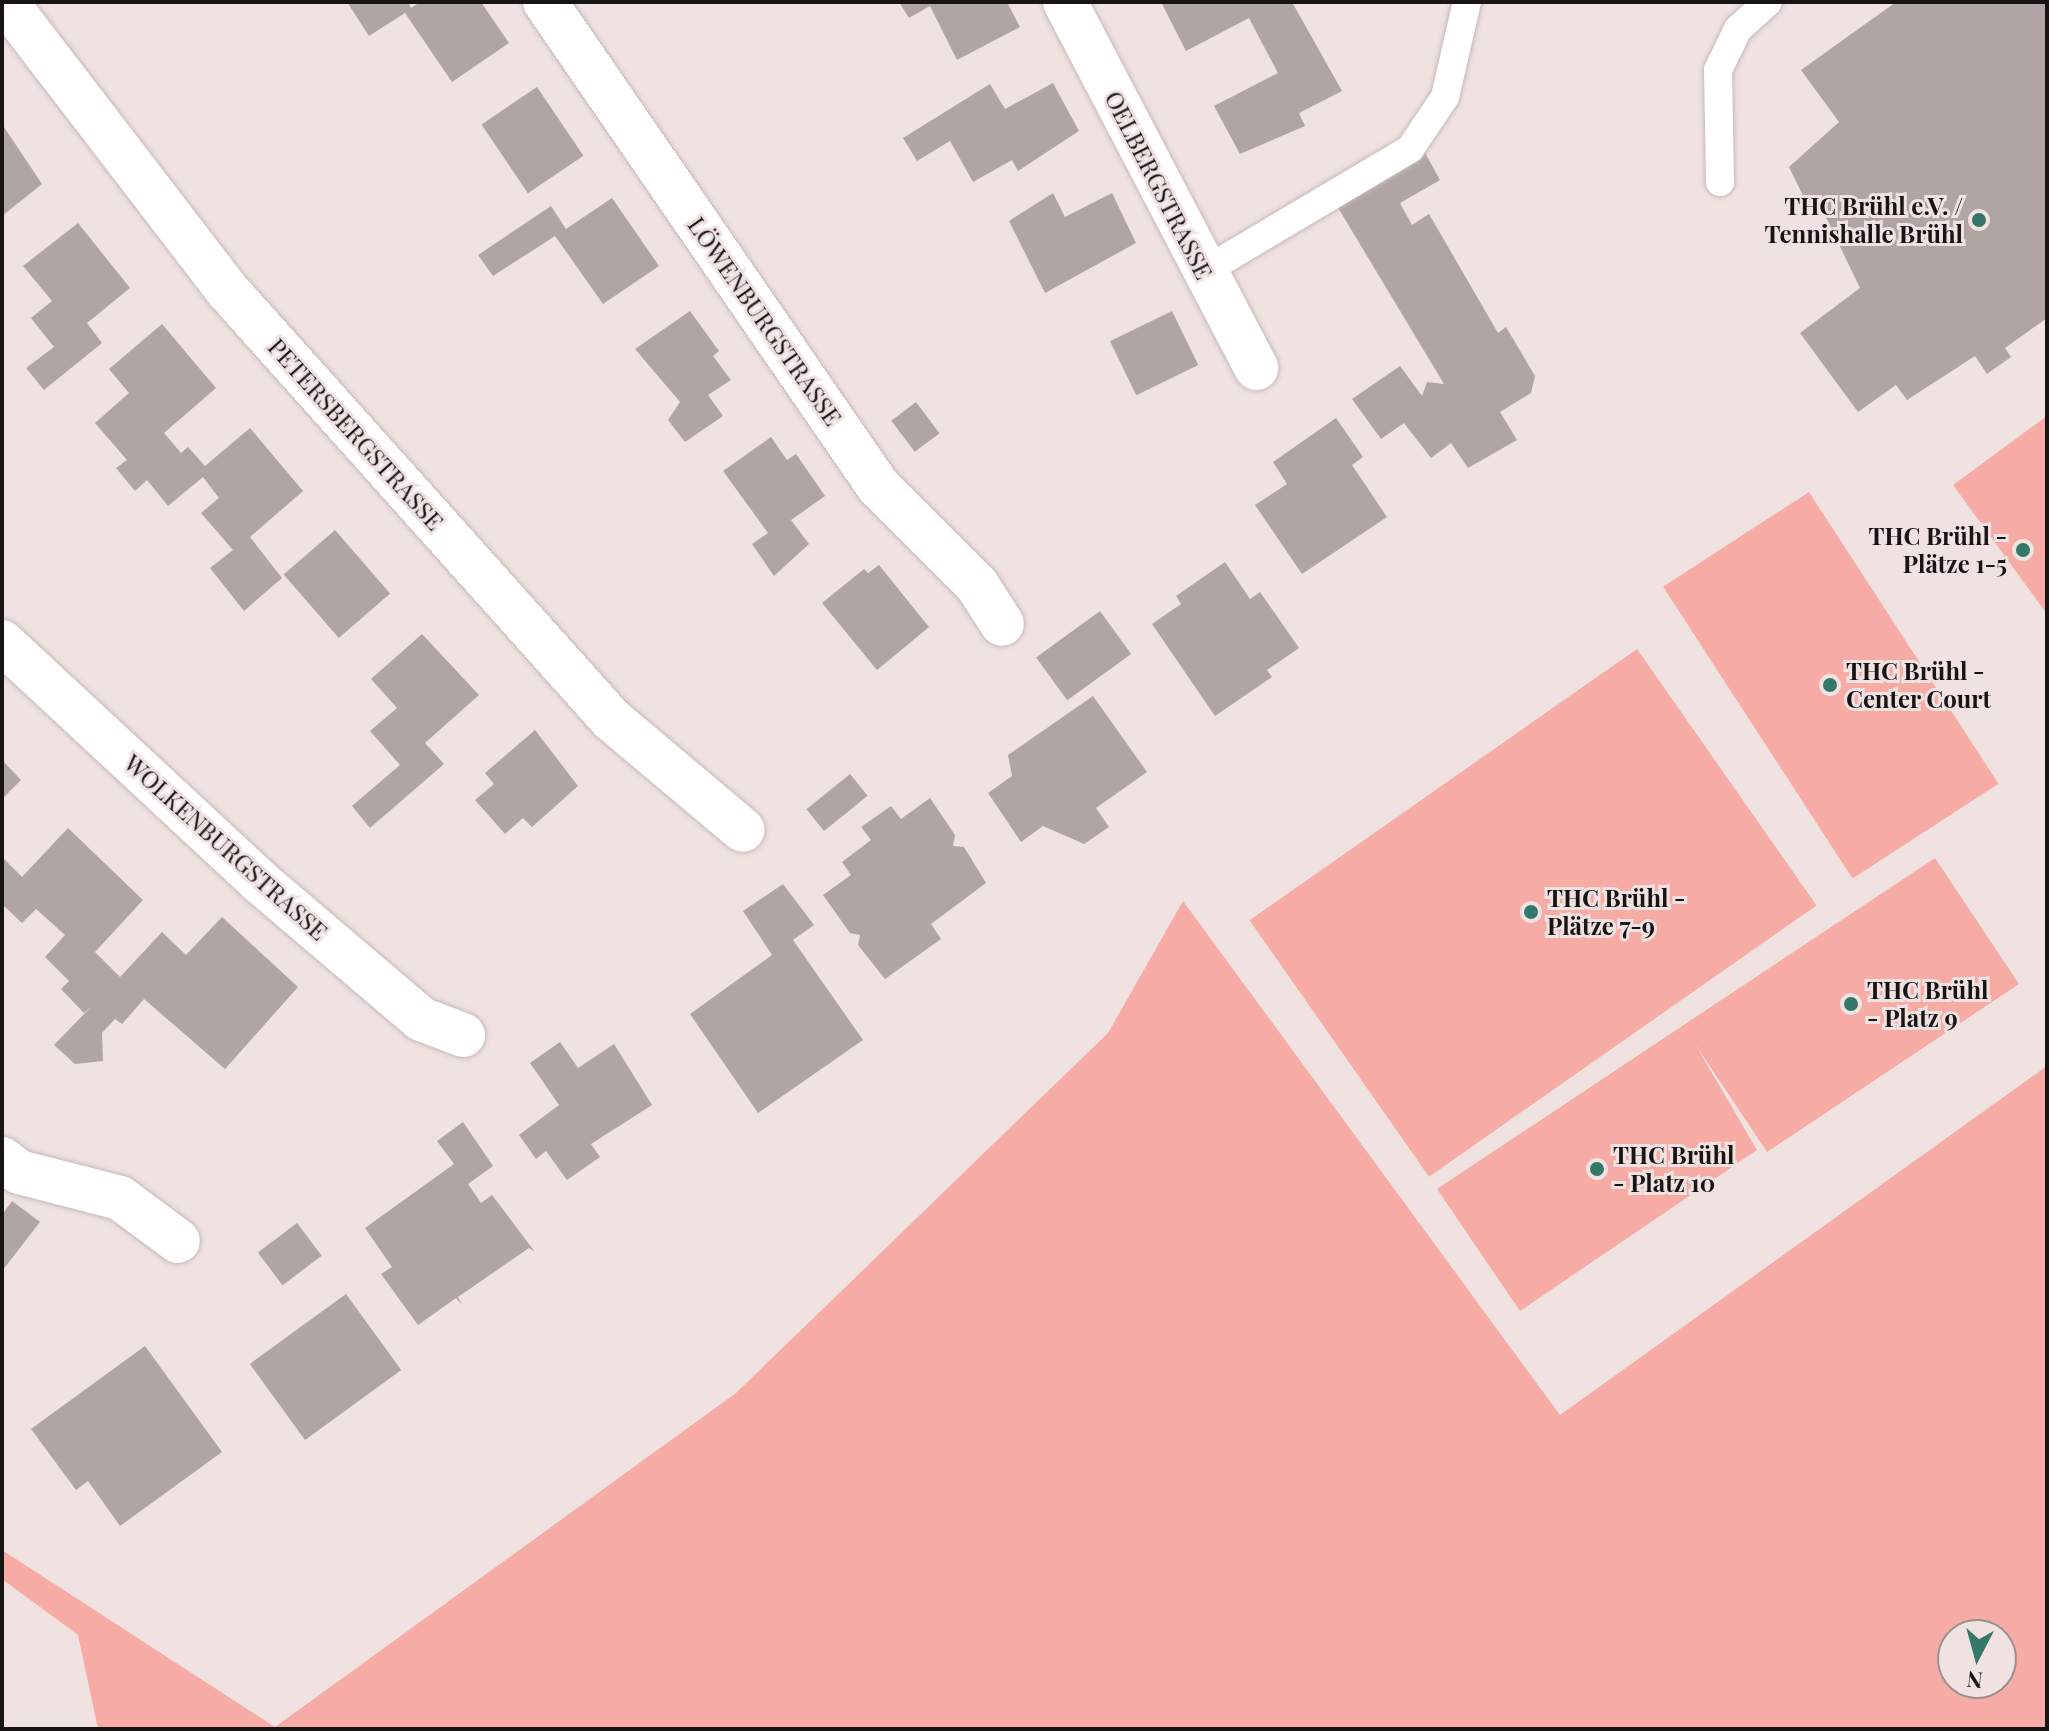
<!DOCTYPE html>
<html>
<head>
<meta charset="utf-8">
<style>
	body { margin:0 }
	#map { position:relative; width:2049px; height:1731px; overflow:hidden; background:#efe2e1; font-family:"Playfair Display",serif }
	div>[style] { position:absolute }
	.green>* { inset:0; background:#f6aca4; transform-origin:0 0 }
	.building>* { inset:0; background:#b1a5a4; transform-origin:0 0 }
	.roads { filter:drop-shadow(0 0 2px #c6bab8) drop-shadow(0 0 2px #c6bab8) }
	.service>* { height:28px; margin:-14px; padding:0 14px; transform-origin:14px; border-radius:14px; background:#fff }
	.minor>* { height:44px; margin:-22px; padding:0 22px; transform-origin:22px; border-radius:22px; background:#fff }
	.dots>* { width:22px; height:22px; translate:-50% -50%; box-sizing:border-box; border:4px solid #efe2e1; border-radius:50% }
	span { translate:-50% -50%; white-space:nowrap; text-align:center; line-height:1.15; -webkit-text-stroke:6px #efe2e1; paint-order:stroke }
	.street-label { font-size:24px; color:#181414 }
	.poi-label { font-size:24px; color:#181414; font-weight:700 }
	.right { translate:-100% -50%; text-align:right }
	.left { translate:0 -50%; text-align:left }
	.frame { position:absolute; inset:0; border:4px solid #181414; pointer-events:none }
	.north { position:absolute; left:1937px; top:1619px; width:80px; height:80px; box-sizing:border-box; background:#efe2e1; border:2px solid #99908f; border-radius:50%; rotate:186deg; font-size:22px; font-weight:700; line-height:32px; text-align:center; color:#181414 }
	.north::after { content:''; display:block; margin:auto; width:28px; height:36px; background:#357768; clip-path:polygon(50% 0,100% 100%,50% 72%,0 100%) }
</style>
</head>
<body>
<div id="map">
	<div class="green">
		<div style="clip-path:polygon(2047px 416px,2047px 614px,1953px 485px)"></div>
		<div style="left:1809px;top:492px;width:348px;height:174px;rotate:57deg"></div>
		<div style="left:1637px;top:649px;width:313px;height:473px;rotate:55deg"></div>
		<div style="clip-path:polygon(1935px 858px,2019px 984px,1767px 1152px,1695px 1044px,1757px 1150px,1520px 1311px,1437px 1189px)"></div>
		<div style="clip-path:polygon(evenodd,1183px 901px,1560px 1415px,2047px 1066px,2047px 1729px,98px 1729px,78px 1635px,2px 1579px,2px 1550px,275px 1727px,736px 1393px,1108px 1033px,1183px 901px,2001px 1635px,2001px 1683px,1953px 1683px,1953px 1635px,2001px 1635px)"></div>
	</div>
	<div class="building">
		<div style="clip-path:polygon(347px 2px,408px 2px,411px 8px,420px 2px,481px 2px,509px 43px,452px 82px,405px 13px,369px 36px)"></div>
		<div style="clip-path:polygon(899px 2px,1007px 2px,1020px 27px,957px 60px,930px 6px,909px 18px)"></div>
		<div style="clip-path:polygon(1161px 2px,1292px 2px,1342px 91px,1299px 113px,1305px 126px,1240px 154px,1214px 106px,1278px 73px,1261px 41px,1249px 18px,1186px 51px)"></div>
		<div style="clip-path:polygon(1896px 2px,2047px 2px,2047px 318px,2005px 348px,2011px 357px,1987px 374px,1975px 356px,1907px 400px,1896px 385px,1858px 412px,1800px 333px,1860px 288px,1823px 211px,1813px 216px,1789px 167px,1839px 122px,1801px 70px)"></div>
		<div style="clip-path:polygon(1053px 83px,1079px 131px,1018px 171px,1012px 160px,973px 182px,950px 141px,917px 161px,903px 138px,990px 84px,1005px 109px)"></div>
		<div style="left:537px;top:87px;width:83px;height:67px;rotate:56deg"></div>
		<div style="clip-path:polygon(2px 124px,42px 184px,2px 216px)"></div>
		<div style="clip-path:polygon(1424px 151px,1440px 180px,1400px 203px,1412px 225px,1429px 214px,1498px 333px,1506px 327px,1535px 376px,1531px 393px,1500px 412px,1517px 440px,1468px 468px,1451px 443px,1431px 458px,1404px 423px,1381px 439px,1352px 399px,1400px 366px,1422px 396px,1427px 382px,1444px 384px,1334px 201px)"></div>
		<div style="clip-path:polygon(1053px 193px,1065px 217px,1112px 193px,1136px 243px,1045px 293px,1009px 221px)"></div>
		<div style="clip-path:polygon(612px 198px,659px 266px,603px 304px,555px 236px,493px 276px,478px 255px,551px 206px,566px 229px)"></div>
		<div style="clip-path:polygon(78px 223px,130px 288px,87px 323px,102px 343px,44px 390px,26px 368px,54px 347px,31px 318px,52px 301px,23px 266px)"></div>
		<div style="clip-path:polygon(690px 311px,719px 351px,713px 356px,731px 380px,708px 395px,723px 416px,685px 442px,668px 420px,680px 402px,635px 349px)"></div>
		<div style="left:1172px;top:311px;width:60px;height:69px;rotate:64deg"></div>
		<div style="clip-path:polygon(162px 324px,216px 388px,164px 433px,181px 453px,188px 447px,205px 466px,250px 428px,303px 491px,250px 537px,282px 578px,244px 611px,210px 568px,233px 550px,201px 513px,219px 498px,203px 477px,168px 506px,147px 480px,135px 491px,116px 468px,127px 460px,95px 423px,129px 393px,109px 369px)"></div>
		<div style="left:916px;top:402px;width:39px;height:31px;rotate:53deg"></div>
		<div style="clip-path:polygon(1336px 418px,1363px 457px,1352px 465px,1387px 517px,1302px 574px,1255px 505px,1287px 484px,1273px 462px)"></div>
		<div style="clip-path:polygon(771px 437px,787px 460px,796px 454px,825px 496px,791px 520px,809px 544px,774px 576px,752px 544px,768px 533px,723px 471px)"></div>
		<div style="left:335px;top:530px;width:84px;height:68px;rotate:49deg"></div>
		<div style="clip-path:polygon(1225px 562px,1250px 599px,1260px 592px,1299px 648px,1267px 670px,1272px 677px,1215px 716px,1152px 624px,1181px 604px,1176px 596px)"></div>
		<div style="clip-path:polygon(879px 565px,929px 627px,877px 670px,822px 603px,864px 569px,868px 573px)"></div>
		<div style="left:1100px;top:611px;width:53px;height:79px;rotate:54deg"></div>
		<div style="clip-path:polygon(422px 634px,479px 695px,425px 743px,444px 764px,370px 828px,352px 806px,400px 765px,370px 731px,397px 708px,371px 679px)"></div>
		<div style="clip-path:polygon(1093px 696px,1147px 772px,1096px 808px,1109px 827px,1084px 844px,1043px 826px,1021px 842px,988px 793px,1012px 776px,1008px 755px)"></div>
		<div style="clip-path:polygon(535px 730px,578px 786px,532px 827px,523px 818px,505px 834px,475px 800px,494px 784px,485px 773px)"></div>
		<div style="clip-path:polygon(2px 760px,21px 780px,2px 799px)"></div>
		<div style="left:850px;top:774px;width:28px;height:56px;rotate:51deg"></div>
		<div style="clip-path:polygon(930px 798px,955px 835px,953px 846px,964px 847px,986px 883px,931px 924px,941px 939px,885px 979px,858px 945px,860px 935px,850px 933px,823px 895px,851px 875px,842px 862px,871px 840px,861px 827px,891px 806px,901px 819px)"></div>
		<div style="clip-path:polygon(68px 828px,143px 900px,95px 952px,120px 977px,162px 932px,186px 955px,222px 917px,298px 987px,225px 1069px,144px 999px,122px 1024px,115px 1019px,102px 1033px,103px 1061px,75px 1064px,54px 1045px,91px 1007px,84px 1013px,61px 989px,69px 981px,45px 957px,65px 935px,36px 909px,22px 923px,2px 904px,2px 857px,22px 877px)"></div>
		<div style="clip-path:polygon(783px 884px,814px 925px,793px 940px,863px 1040px,758px 1113px,690px 1014px,772px 955px,743px 911px)"></div>
		<div style="clip-path:polygon(560px 1042px,578px 1068px,614px 1044px,652px 1105px,591px 1144px,600px 1157px,567px 1180px,546px 1151px,536px 1159px,519px 1135px,559px 1105px,530px 1063px)"></div>
		<div style="clip-path:polygon(463px 1122px,493px 1166px,468px 1184px,481px 1203px,492px 1195px,535px 1252px,529px 1248px,458px 1297px,462px 1305px,456px 1298px,418px 1325px,381px 1274px,392px 1267px,365px 1228px,454px 1164px,437px 1141px)"></div>
		<div style="clip-path:polygon(12px 1201px,40px 1222px,2px 1271px,2px 1215px)"></div>
		<div style="left:297px;top:1223px;width:41px;height:49px;rotate:53deg"></div>
		<div style="left:346px;top:1294px;width:94px;height:119px;rotate:54deg"></div>
		<div style="clip-path:polygon(145px 1346px,222px 1452px,120px 1526px,88px 1481px,76px 1490px,31px 1429px)"></div>
	</div>
	<div class="roads">
		<div class="service">
			<div style="left:1720px;top:182px;width:112px;rotate:-91deg"></div>
			<div style="left:1718px;top:70px;width:46px;rotate:-64deg"></div>
			<div style="left:1738px;top:29px;width:40px;rotate:-42deg"></div>
			<div style="left:1203px;top:272px;width:241px;rotate:-30.7deg"></div>
			<div style="left:1410px;top:149px;width:63px;rotate:-56.1deg"></div>
			<div style="left:1445px;top:97px;width:98px;rotate:-77deg"></div>
		</div>
		<div class="minor">
			<div style="left:6px;top:2px;width:363px;rotate:52.5deg"></div>
			<div style="left:227px;top:290px;width:576px;rotate:48.17deg"></div>
			<div style="left:611px;top:719px;width:172px;rotate:40.1deg"></div>
			<div style="left:545px;top:2px;width:587px;rotate:55.47deg"></div>
			<div style="left:878px;top:486px;width:140px;rotate:45deg"></div>
			<div style="left:977px;top:585px;width:46px;rotate:57.3deg"></div>
			<div style="left:1065px;top:2px;width:413px;rotate:62.4deg"></div>
			<div style="left:2px;top:642px;width:351px;rotate:42.9deg"></div>
			<div style="left:259px;top:881px;width:213px;rotate:40.4deg"></div>
			<div style="left:421px;top:1019px;width:45px;rotate:20.9deg"></div>
			<div style="left:2px;top:1159px;width:21px;rotate:37deg"></div>
			<div style="left:19px;top:1172px;width:104px;rotate:14.4deg"></div>
			<div style="left:120px;top:1198px;width:72px;rotate:36.6deg"></div>
		</div>
	</div>
	<div class="dots">
		<div style="left:1979px;top:220px;background:#357768"></div>
		<div style="left:2023px;top:550px;background:#357768"></div>
		<div style="left:1830px;top:685px;background:#357768"></div>
		<div style="left:1531px;top:912px;background:#357768"></div>
		<div style="left:1851px;top:1004px;background:#357768"></div>
		<div style="left:1597px;top:1169px;background:#357768"></div>
	</div>
	<div class="street-label">
		<span style="left:1159px;top:185px;rotate:63deg">OELBERGSTRASSE</span>
		<span style="left:765px;top:321px;rotate:55deg">LÖWENBURGSTRASSE</span>
		<span style="left:356px;top:434px;rotate:48deg">PETERSBERGSTRASSE</span>
		<span style="left:226px;top:847px;rotate:42deg">WOLKENBURGSTRASSE</span>
	</div>
	<div class="poi-label">
		<span class="right" style="left:1963px;top:220px">THC Brühl e.V. /<br>Tennishalle Brühl</span>
		<span class="right" style="left:2007px;top:550px">THC Brühl -<br>Plätze 1-5</span>
		<span class="left" style="left:1846px;top:685px">THC Brühl -<br>Center Court</span>
		<span class="left" style="left:1547px;top:912px">THC Brühl -<br>Plätze 7-9</span>
		<span class="left" style="left:1867px;top:1004px">THC Brühl<br>- Platz 9</span>
		<span class="left" style="left:1613px;top:1169px">THC Brühl<br>- Platz 10</span>
	</div>
	<div class="frame"></div>
	<div class="north">N</div>
</div>
</body>
</html>
